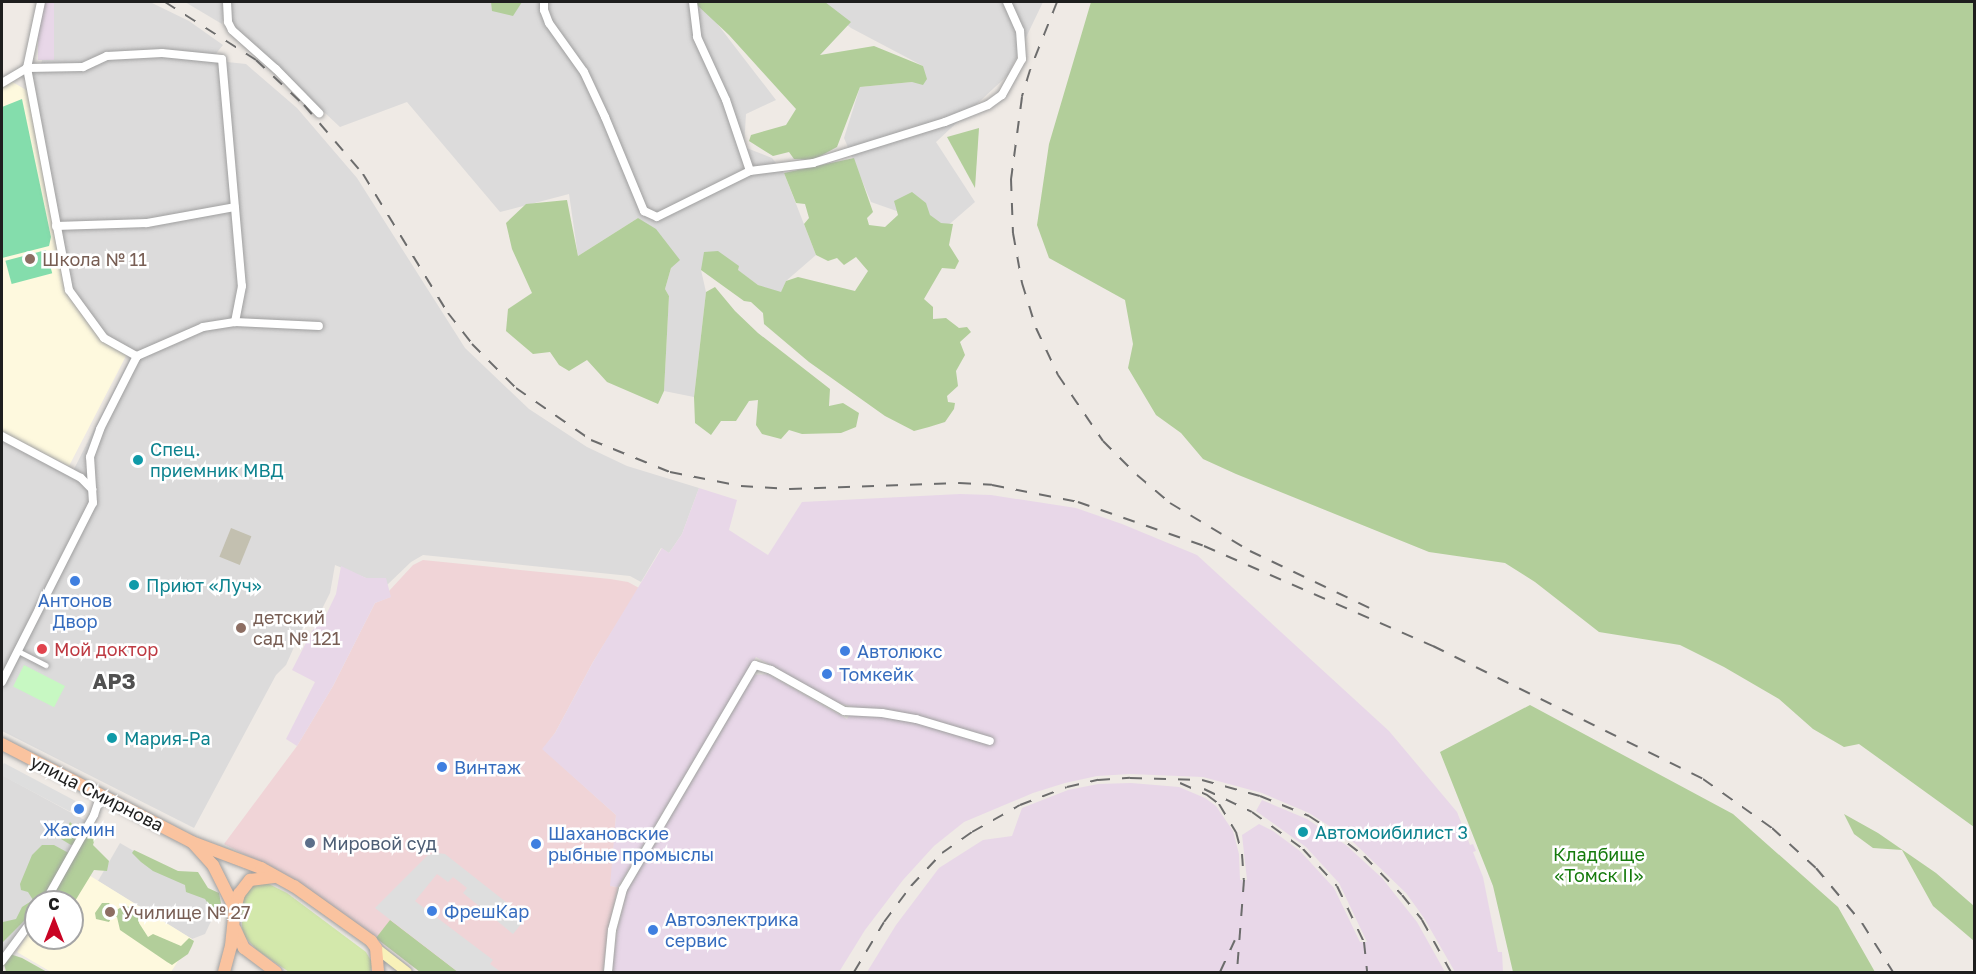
<!DOCTYPE html>
<html>
<head>
<meta charset="utf-8">
<style>
	body { margin:0 }
	#map { position:relative; width:1976px; height:974px; overflow:hidden; background:#efeae5; font-family:"Golos Text",sans-serif }
	div>[style] { position:absolute }
	.residential>* { inset:0; background:#dcdbdb }
	.commercial>* { inset:0; background:#f0d4d7 }
	.industrial>* { inset:0; background:#e8d7e8; transform-origin:0 0 }
	.education>* { inset:0; background:#fef9de }
	.construction>* { inset:0; background:#c3c0b0; transform-origin:0 0 }
	.grass>* { inset:0; background:#d3e8ab }
	.forest>* { inset:0; background:#b2ce9a }
	.park>* { inset:0; background:#c7f8c2; transform-origin:0 0 }
	.pitch>* { inset:0; background:#84ddac; transform-origin:0 0 }
	.parking>* { inset:0; background:#dedede; transform-origin:0 0 }
	.roads { filter:drop-shadow(0 0 2px #9f9f9f) drop-shadow(0 0 2px #9f9f9f) }
	.pedestrian>* { height:5px; margin:-2.5px; padding:0 2.5px; transform-origin:2.5px; border-radius:2.5px; background:#fff }
	.minor>* { height:8px; margin:-4px; padding:0 4px; transform-origin:4px; border-radius:4px; background:#fff }
	.secondary>* { height:10px; margin:-5px; padding:0 5px; transform-origin:5px; border-radius:5px; background:#f8f1b9 }
	.primary>* { height:12px; margin:-6px; padding:0 6px; transform-origin:6px; border-radius:6px; background:#fac39f }
	.rail>* { height:2px; margin-top:-1px; transform-origin:0; background:repeating-linear-gradient(90deg,#6c6c6c 0 12px,transparent 0 24px) }
	.dots>* { width:16px; height:16px; translate:-50% -50%; box-sizing:border-box; border:3px solid #fff; border-radius:50% }
	span { translate:-50% -50%; white-space:nowrap; text-align:center; line-height:1.15; -webkit-text-stroke:5px #fff; paint-order:stroke }
	.education-label { font-size:18px; color:#785e54 }
	.left { translate:0 -50%; text-align:left }
	.culture-label { font-size:18px; color:#0d838f }
	.shop-label { font-size:18px; color:#366cbe }
	.health-label { font-size:18px; color:#be3a42 }
	.street-label { font-size:18px; color:#1e1e1e }
	.service-label { font-size:18px; color:#4e5e75 }
	.park-label { font-size:18px; color:#167b0d }
	.quarter-label { font-size:21px; color:#515151; font-weight:700 }
	.frame { position:absolute; inset:0; border:3px solid #1e1e1e; pointer-events:none }
	.north { position:absolute; left:24px; top:890px; width:60px; height:60px; box-sizing:border-box; background:#fff; border:2px solid #a5a5a5; border-radius:50%; rotate:0deg; font-size:16px; font-weight:700; line-height:24px; text-align:center; color:#1e1e1e }
	.north::after { content:''; display:block; margin:auto; width:21px; height:27px; background:#c90424; clip-path:polygon(50% 0,100% 100%,50% 72%,0 100%) }
</style>
</head>
<body>
<div id="map">
	<div class="residential">
		<div style="clip-path:polygon(54px 2px,150px 2px,189px 21px,223px 45px,214px 56px,107px 54px,82px 65px,41px 65px)"></div>
		<div style="clip-path:polygon(185px 2px,225px 2px,222px 24px)"></div>
		<div style="clip-path:polygon(228px 2px,712px 2px,712px 17px,776px 100px,746px 114px,744px 147px,772px 158px,784px 173px,816px 255px,786px 281px,781px 293px,758px 285px,737px 270px,701px 270px,706px 292px,694px 397px,664px 391px,669px 296px,665px 289px,671px 268px,638px 218px,578px 256px,569px 194px,500px 212px,407px 102px,340px 127px,235px 29px,229px 22px)"></div>
		<div style="clip-path:polygon(817px 2px,1043px 2px,1008px 75px,936px 142px,975px 202px,945px 228px,871px 202px,844px 138px,860px 87px,912px 82px,923px 66px,851px 28px)"></div>
		<div style="clip-path:polygon(162px 55px,246px 64px,297px 108px,357px 178px,465px 348px,529px 409px,587px 447px,627px 466px,699px 488px,682px 534px,669px 553px,661px 548px,641px 582px,630px 576px,423px 555px,411px 562px,387px 585px,385px 578px,366px 578px,335px 565px,330px 593px,322px 609px,303px 627px,286px 665px,276px 675px,194px 828px,2px 731px,2px 441px,71px 475px,134px 350px,106px 335px,72px 287px,32px 71px,83px 70px,108px 59px)"></div>
		<div style="clip-path:polygon(2px 775px,90px 823px,45px 902px,36px 902px,36px 915px,2px 961px)"></div>
		<div style="clip-path:polygon(120px 843px,211px 896px,215px 913px,205px 934px,192px 939px,98px 881px)"></div>
	</div>
	<div class="commercial">
		<div style="clip-path:polygon(423px 560px,610px 579px,628px 582px,639px 588px,593px 662px,555px 733px,543px 749px,616px 815px,611px 886px,618px 887px,608px 929px,603px 972px,420px 972px,347px 916px,285px 875px,224px 844px,297px 746px,333px 686px,375px 603px,390px 597px,389px 591px,413px 565px)"></div>
	</div>
	<div class="industrial">
		<div style="left:38px;top:2px;width:16px;height:58px"></div>
		<div style="clip-path:polygon(699px 488px,737px 500px,729px 530px,768px 555px,802px 502px,960px 494px,991px 495px,1076px 508px,1122px 524px,1197px 555px,1389px 731px,1457px 812px,1470px 845px,1473px 844px,1476px 851px,1473px 852px,1483px 877px,1498px 952px,1502px 952px,1503px 972px,1455px 972px,1424px 918px,1406px 893px,1351px 840px,1309px 813px,1262px 793px,1203px 777px,1130px 774px,1097px 776px,1065px 783px,1033px 793px,964px 822px,934px 846px,903px 880px,865px 930px,839px 972px,612px 972px,617px 931px,627px 891px,754px 675px,768px 674px,847px 719px,854px 707px,838px 703px,756px 657px,618px 887px,610px 886px,616px 815px,542px 749px,555px 733px,593px 662px,662px 548px,669px 553px,682px 534px)"></div>
		<div style="clip-path:polygon(341px 566px,366px 578px,386px 578px,391px 597px,375px 603px,333px 686px,297px 746px,286px 739px,315px 682px,292px 670px,312px 631px,326px 615px,336px 594px)"></div>
		<div style="clip-path:polygon(1131px 783px,1179px 787px,1205px 798px,1216px 806px,1233px 831px,1239px 854px,1240px 880px,1247px 880px,1242px 835px,1259px 824px,1273px 831px,1300px 851px,1334px 888px,1360px 942px,1367px 942px,1339px 883px,1306px 847px,1256px 811px,1262px 800px,1307px 819px,1346px 845px,1382px 878px,1417px 922px,1445px 972px,867px 972px,896px 925px,939px 868px,983px 840px,1012px 836px,1022px 808px,1068px 790px,1098px 784px)"></div>
	</div>
	<div class="education">
		<div style="clip-path:polygon(9px 80px,28px 91px,65px 292px,101px 340px,127px 354px,69px 466px,2px 432px,2px 87px)"></div>
		<div style="clip-path:polygon(71px 864px,192px 939px,171px 972px,51px 972px,17px 952px,36px 921px,36px 938px,72px 938px,72px 902px,48px 902px)"></div>
	</div>
	<div class="construction">
		<div style="left:231px;top:528px;width:22px;height:31px;rotate:22deg"></div>
	</div>
	<div class="grass">
		<div style="clip-path:polygon(267px 883px,287px 893px,366px 952px,373px 964px,370px 972px,289px 972px,257px 950px,245px 937px,242px 928px,242px 900px,250px 884px)"></div>
	</div>
	<div class="forest">
		<div style="clip-path:polygon(491px 2px,522px 2px,513px 16px,492px 11px)"></div>
		<div style="clip-path:polygon(697px 2px,825px 2px,851px 22px,820px 55px,874px 46px,923px 66px,927px 79px,923px 85px,912px 82px,860px 87px,837px 147px,813px 160px,794px 159px,789px 152px,773px 156px,749px 141px,751px 135px,786px 125px,796px 109px,729px 35px,697px 5px)"></div>
		<div style="clip-path:polygon(1091px 2px,1974px 2px,1974px 827px,1859px 744px,1844px 747px,1813px 729px,1779px 699px,1724px 667px,1680px 645px,1599px 632px,1535px 582px,1505px 563px,1429px 552px,1236px 474px,1203px 459px,1181px 433px,1156px 415px,1128px 368px,1133px 344px,1125px 300px,1049px 258px,1037px 225px,1049px 144px)"></div>
		<div style="clip-path:polygon(979px 128px,975px 188px,947px 137px)"></div>
		<div style="clip-path:polygon(854px 158px,873px 212px,867px 218px,869px 225px,885px 227px,898px 215px,894px 201px,912px 192px,926px 203px,930px 215px,941px 223px,953px 224px,949px 245px,959px 261px,955px 269px,942px 268px,924px 299px,933px 307px,933px 319px,946px 318px,959px 328px,967px 327px,971px 332px,960px 342px,965px 355px,956px 371px,958px 386px,947px 396px,948px 402px,955px 403px,954px 409px,945px 422px,929px 427px,914px 431px,885px 416px,809px 362px,764px 324px,763px 313px,751px 302px,744px 301px,701px 270px,704px 252px,718px 251px,739px 266px,738px 270px,758px 285px,781px 292px,786px 281px,798px 277px,855px 291px,868px 271px,856px 257px,844px 265px,837px 258px,828px 261px,816px 255px,804px 224px,809px 218px,805px 204px,796px 203px,784px 173px)"></div>
		<div style="clip-path:polygon(567px 200px,578px 256px,638px 218px,656px 229px,680px 260px,671px 268px,665px 289px,669px 296px,664px 391px,658px 404px,607px 382px,587px 360px,569px 371px,559px 365px,550px 352px,533px 354px,506px 331px,508px 309px,532px 293px,512px 249px,506px 223px,526px 204px)"></div>
		<div style="clip-path:polygon(715px 287px,735px 311px,758px 333px,830px 389px,829px 406px,843px 403px,859px 413px,856px 427px,841px 433px,802px 434px,789px 430px,781px 439px,762px 434px,756px 425px,758px 400px,749px 401px,736px 421px,721px 421px,711px 435px,695px 423px,694px 397px,706px 292px)"></div>
		<div style="clip-path:polygon(1530px 705px,1733px 814px,1838px 907px,1875px 972px,1513px 972px,1493px 886px,1440px 752px)"></div>
		<div style="clip-path:polygon(1844px 814px,1878px 833px,1936px 873px,1974px 906px,1974px 941px,1933px 906px,1902px 850px,1873px 848px,1854px 834px)"></div>
		<div style="clip-path:polygon(70px 822px,82px 833px,76px 844px,71px 845px,61px 839px)"></div>
		<div style="clip-path:polygon(91px 827px,96px 835px,93px 845px,109px 861px,107px 871px,94px 870px,72px 906px,72px 902px,58px 902px,45px 893px,41px 895px,40px 902px,36px 902px,36px 909px,2px 943px,3px 922px,16px 919px,22px 907px,33px 900px,28px 892px,21px 890px,20px 884px,32px 855px,42px 845px,54px 845px,74px 856px)"></div>
		<div style="clip-path:polygon(134px 850px,178px 871px,198px 872px,208px 888px,219px 893px,221px 903px,217px 909px,209px 905px,205px 899px,186px 892px,185px 885px,153px 871px,141px 862px,132px 853px)"></div>
		<div style="clip-path:polygon(102px 903px,109px 903px,115px 911px,123px 906px,138px 908px,139px 923px,148px 937px,153px 934px,181px 946px,189px 938px,194px 941px,192px 946px,188px 954px,172px 965px,167px 962px,120px 930px,117px 917px,112px 917px,109px 922px,96px 919px,95px 913px)"></div>
		<div style="clip-path:polygon(390px 920px,458px 972px,420px 972px,376px 938px)"></div>
		<div style="clip-path:polygon(10px 954px,22px 958px,47px 972px,6px 972px,4px 963px)"></div>
	</div>
	<div class="park">
		<div style="left:24px;top:665px;width:46px;height:24px;rotate:27deg"></div>
	</div>
	<div class="pitch">
		<div style="clip-path:polygon(22px 99px,51px 237px,49px 246px,2px 258px,2px 107px)"></div>
		<div style="left:46px;top:250px;width:24px;height:42px;rotate:75deg"></div>
	</div>
	<div class="parking">
		<div style="left:4px;top:763px;width:81px;height:12px;rotate:28deg"></div>
		<div style="clip-path:polygon(437px 853px,445px 854px,526px 918px,513px 934px,463px 893px,467px 888px,453px 877px,448px 882px,437px 874px,415px 901px,493px 960px,490px 964px,501px 972px,458px 972px,375px 908px,428px 855px)"></div>
	</div>
	<div class="roads">
		<div class="pedestrian">
			<div style="left:18px;top:651px;width:31px;rotate:27deg"></div>
		</div>
		<div class="minor">
			<div style="left:41px;top:2px;width:67px;rotate:102deg"></div>
			<div style="left:27px;top:68px;width:226px;rotate:79.3deg"></div>
			<div style="left:69px;top:290px;width:59px;rotate:53.9deg"></div>
			<div style="left:104px;top:338px;width:38px;rotate:29deg"></div>
			<div style="left:227px;top:2px;width:20px;rotate:87deg"></div>
			<div style="left:228px;top:22px;width:9px;rotate:63deg"></div>
			<div style="left:232px;top:30px;width:59px;rotate:41.6deg"></div>
			<div style="left:276px;top:69px;width:62px;rotate:45.7deg"></div>
			<div style="left:544px;top:2px;width:8px;rotate:90deg"></div>
			<div style="left:544px;top:10px;width:14px;rotate:69deg"></div>
			<div style="left:549px;top:23px;width:60px;rotate:54.5deg"></div>
			<div style="left:584px;top:72px;width:50px;rotate:65deg"></div>
			<div style="left:605px;top:117px;width:102px;rotate:67.5deg"></div>
			<div style="left:644px;top:211px;width:14px;rotate:25deg"></div>
			<div style="left:657px;top:217px;width:104px;rotate:-26.3deg"></div>
			<div style="left:750px;top:171px;width:64px;rotate:-7.2deg"></div>
			<div style="left:813px;top:163px;width:138px;rotate:-17.3deg"></div>
			<div style="left:945px;top:122px;width:46px;rotate:-21.6deg"></div>
			<div style="left:988px;top:105px;width:17px;rotate:-36deg"></div>
			<div style="left:1002px;top:95px;width:41px;rotate:-60.9deg"></div>
			<div style="left:1022px;top:59px;width:28px;rotate:-94deg"></div>
			<div style="left:1020px;top:31px;width:32px;rotate:-114deg"></div>
			<div style="left:693px;top:2px;width:35px;rotate:83deg"></div>
			<div style="left:697px;top:37px;width:69px;rotate:65.3deg"></div>
			<div style="left:726px;top:100px;width:75px;rotate:71.3deg"></div>
			<div style="left:2px;top:83px;width:29px;rotate:-31deg"></div>
			<div style="left:27px;top:68px;width:56px;rotate:-1deg"></div>
			<div style="left:83px;top:67px;width:26px;rotate:-25deg"></div>
			<div style="left:107px;top:56px;width:55px;rotate:-3.1deg"></div>
			<div style="left:162px;top:53px;width:60px;rotate:5.7deg"></div>
			<div style="left:222px;top:59px;width:228px;rotate:85deg"></div>
			<div style="left:242px;top:286px;width:37px;rotate:101deg"></div>
			<div style="left:56px;top:226px;width:91px;rotate:-1.9deg"></div>
			<div style="left:147px;top:223px;width:89px;rotate:-10.3deg"></div>
			<div style="left:2px;top:436px;width:89px;rotate:28deg"></div>
			<div style="left:81px;top:478px;width:16px;rotate:45deg"></div>
			<div style="left:2px;top:682px;width:201px;rotate:-63.1deg"></div>
			<div style="left:93px;top:503px;width:46px;rotate:-93.7deg"></div>
			<div style="left:90px;top:457px;width:30px;rotate:-70deg"></div>
			<div style="left:100px;top:429px;width:82px;rotate:-63.1deg"></div>
			<div style="left:137px;top:356px;width:72px;rotate:-23.7deg"></div>
			<div style="left:203px;top:327px;width:32px;rotate:-9deg"></div>
			<div style="left:235px;top:322px;width:84px;rotate:2.7deg"></div>
			<div style="left:45px;top:902px;width:100px;rotate:-60.6deg"></div>
			<div style="left:94px;top:815px;width:21px;rotate:-71deg"></div>
			<div style="left:2px;top:961px;width:57px;rotate:-53.5deg"></div>
			<div style="left:608px;top:972px;width:42px;rotate:-84.6deg"></div>
			<div style="left:612px;top:930px;width:42px;rotate:-75deg"></div>
			<div style="left:623px;top:889px;width:260px;rotate:-59.5deg"></div>
			<div style="left:755px;top:665px;width:17px;rotate:17deg"></div>
			<div style="left:771px;top:670px;width:84px;rotate:29.3deg"></div>
			<div style="left:844px;top:711px;width:38px;rotate:3deg"></div>
			<div style="left:882px;top:713px;width:35px;rotate:10deg"></div>
			<div style="left:916px;top:719px;width:77px;rotate:16.6deg"></div>
		</div>
		<div class="secondary">
			<div style="left:376px;top:948px;width:39px;rotate:38deg"></div>
		</div>
		<div class="primary">
			<div style="left:2px;top:744px;width:214px;rotate:27.3deg"></div>
			<div style="left:192px;top:842px;width:74px;rotate:20.6deg"></div>
			<div style="left:261px;top:868px;width:38px;rotate:29deg"></div>
			<div style="left:294px;top:886px;width:95px;rotate:35.5deg"></div>
			<div style="left:371px;top:941px;width:9px;rotate:54deg"></div>
			<div style="left:376px;top:948px;width:24px;rotate:85deg"></div>
			<div style="left:193px;top:843px;width:30px;rotate:48deg"></div>
			<div style="left:213px;top:865px;width:49px;rotate:63.4deg"></div>
			<div style="left:235px;top:929px;width:21px;rotate:65deg"></div>
			<div style="left:244px;top:948px;width:40px;rotate:37deg"></div>
			<div style="left:224px;top:972px;width:27px;rotate:-75deg"></div>
			<div style="left:231px;top:946px;width:37px;rotate:-84deg"></div>
			<div style="left:235px;top:909px;width:16px;rotate:-75deg"></div>
			<div style="left:239px;top:894px;width:18px;rotate:-52deg"></div>
			<div style="left:250px;top:880px;width:26px;rotate:-7deg"></div>
		</div>
	</div>
	<div class="rail">
		<div style="left:165px;top:2px;width:108px;rotate:32.5deg"></div>
		<div style="left:256px;top:60px;width:66px;rotate:43.2deg"></div>
		<div style="left:304px;top:105px;width:91px;rotate:49.5deg"></div>
		<div style="left:363px;top:174px;width:163px;rotate:58.6deg"></div>
		<div style="left:448px;top:313px;width:39px;rotate:52deg"></div>
		<div style="left:472px;top:344px;width:62px;rotate:45deg"></div>
		<div style="left:516px;top:388px;width:91px;rotate:34.7deg"></div>
		<div style="left:591px;top:440px;width:85px;rotate:22.1deg"></div>
		<div style="left:670px;top:472px;width:72px;rotate:11.2deg"></div>
		<div style="left:741px;top:486px;width:49px;rotate:3.5deg"></div>
		<div style="left:790px;top:489px;width:169px;rotate:-2deg"></div>
		<div style="left:959px;top:483px;width:33px;rotate:3deg"></div>
		<div style="left:992px;top:485px;width:88px;rotate:11.2deg"></div>
		<div style="left:1078px;top:502px;width:133px;rotate:19.2deg"></div>
		<div style="left:1204px;top:546px;width:250px;rotate:23.6deg"></div>
		<div style="left:1433px;top:646px;width:301px;rotate:26.2deg"></div>
		<div style="left:1703px;top:779px;width:85px;rotate:35.4deg"></div>
		<div style="left:1772px;top:828px;width:59px;rotate:42.3deg"></div>
		<div style="left:1816px;top:868px;width:72px;rotate:50.1deg"></div>
		<div style="left:1862px;top:923px;width:58px;rotate:57.7deg"></div>
		<div style="left:1057px;top:2px;width:73px;rotate:111.7deg"></div>
		<div style="left:1030px;top:70px;width:28px;rotate:107deg"></div>
		<div style="left:1022px;top:97px;width:83px;rotate:97.6deg"></div>
		<div style="left:1011px;top:179px;width:54px;rotate:87.9deg"></div>
		<div style="left:1013px;top:233px;width:51px;rotate:79.8deg"></div>
		<div style="left:1022px;top:283px;width:47px;rotate:72.7deg"></div>
		<div style="left:1036px;top:328px;width:52px;rotate:64.9deg"></div>
		<div style="left:1058px;top:375px;width:80px;rotate:55.7deg"></div>
		<div style="left:1103px;top:441px;width:48px;rotate:45deg"></div>
		<div style="left:1137px;top:475px;width:43px;rotate:40.3deg"></div>
		<div style="left:1170px;top:503px;width:93px;rotate:31deg"></div>
		<div style="left:1250px;top:551px;width:142px;rotate:25.5deg"></div>
		<div style="left:1180px;top:783px;width:30px;rotate:24deg"></div>
		<div style="left:1207px;top:795px;width:15px;rotate:37deg"></div>
		<div style="left:1219px;top:804px;width:33px;rotate:59deg"></div>
		<div style="left:1236px;top:832px;width:23px;rotate:75deg"></div>
		<div style="left:1242px;top:854px;width:26px;rotate:86deg"></div>
		<div style="left:1244px;top:880px;width:92px;rotate:94.4deg"></div>
		<div style="left:1204px;top:789px;width:53px;rotate:25.6deg"></div>
		<div style="left:1252px;top:812px;width:63px;rotate:36deg"></div>
		<div style="left:1303px;top:849px;width:50px;rotate:47.4deg"></div>
		<div style="left:1337px;top:886px;width:62px;rotate:64.3deg"></div>
		<div style="left:1364px;top:942px;width:30px;rotate:84deg"></div>
		<div style="left:854px;top:972px;width:58px;rotate:-59deg"></div>
		<div style="left:884px;top:922px;width:45px;rotate:-53.1deg"></div>
		<div style="left:911px;top:886px;width:45px;rotate:-46.8deg"></div>
		<div style="left:942px;top:853px;width:37px;rotate:-35deg"></div>
		<div style="left:972px;top:832px;width:55px;rotate:-29.4deg"></div>
		<div style="left:1020px;top:805px;width:50px;rotate:-21deg"></div>
		<div style="left:1067px;top:787px;width:32px;rotate:-13deg"></div>
		<div style="left:1098px;top:780px;width:32px;rotate:-4deg"></div>
		<div style="left:1130px;top:778px;width:72px;rotate:1.6deg"></div>
		<div style="left:1202px;top:780px;width:60px;rotate:15.4deg"></div>
		<div style="left:1260px;top:796px;width:53px;rotate:22.2deg"></div>
		<div style="left:1309px;top:816px;width:24px;rotate:33deg"></div>
		<div style="left:1329px;top:829px;width:44px;rotate:37.6deg"></div>
		<div style="left:1364px;top:856px;width:54px;rotate:45.7deg"></div>
		<div style="left:1402px;top:895px;width:32px;rotate:51deg"></div>
		<div style="left:1422px;top:920px;width:60px;rotate:60.9deg"></div>
		<div style="left:1220px;top:972px;width:35px;rotate:-65deg"></div>
	</div>
	<div class="dots">
		<div style="left:30px;top:259px;background:#8d6e63"></div>
		<div style="left:138px;top:460px;background:#0f9aa8"></div>
		<div style="left:75px;top:581px;background:#3f7fe0"></div>
		<div style="left:134px;top:585px;background:#0f9aa8"></div>
		<div style="left:241px;top:628px;background:#8d6e63"></div>
		<div style="left:42px;top:649px;background:#e0444e"></div>
		<div style="left:845px;top:651px;background:#3f7fe0"></div>
		<div style="left:827px;top:674px;background:#3f7fe0"></div>
		<div style="left:112px;top:738px;background:#0f9aa8"></div>
		<div style="left:442px;top:767px;background:#3f7fe0"></div>
		<div style="left:79px;top:809px;background:#3f7fe0"></div>
		<div style="left:1303px;top:832px;background:#0f9aa8"></div>
		<div style="left:310px;top:843px;background:#5c6f8a"></div>
		<div style="left:536px;top:844px;background:#3f7fe0"></div>
		<div style="left:432px;top:911px;background:#3f7fe0"></div>
		<div style="left:110px;top:912px;background:#8d6e63"></div>
		<div style="left:653px;top:930px;background:#3f7fe0"></div>
	</div>
	<div class="education-label">
		<span class="left" style="left:42px;top:259px">Школа № 11</span>
		<span class="left" style="left:253px;top:628px">детский<br>сад № 121</span>
		<span class="left" style="left:122px;top:912px">Училище № 27</span>
	</div>
	<div class="culture-label">
		<span class="left" style="left:150px;top:460px">Спец.<br>приемник МВД</span>
		<span class="left" style="left:146px;top:585px">Приют «Луч»</span>
		<span class="left" style="left:124px;top:738px">Мария-Ра</span>
		<span class="left" style="left:1315px;top:832px">Автомоибилист 3</span>
	</div>
	<div class="shop-label">
		<span style="left:75px;top:611px">Антонов<br>Двор</span>
		<span class="left" style="left:857px;top:651px">Автолюкс</span>
		<span class="left" style="left:839px;top:674px">Томкейк</span>
		<span class="left" style="left:454px;top:767px">Винтаж</span>
		<span style="left:79px;top:829px">Жасмин</span>
		<span class="left" style="left:548px;top:844px">Шахановские<br>рыбные промыслы</span>
		<span class="left" style="left:444px;top:911px">ФрешКар</span>
		<span class="left" style="left:665px;top:930px">Автоэлектрика<br>сервис</span>
	</div>
	<div class="health-label">
		<span class="left" style="left:54px;top:649px">Мой доктор</span>
	</div>
	<div class="street-label">
		<span style="left:97px;top:793px;rotate:27deg">улица Смирнова</span>
	</div>
	<div class="service-label">
		<span class="left" style="left:322px;top:843px">Мировой суд</span>
	</div>
	<div class="park-label">
		<span style="left:1599px;top:865px">Кладбище<br>«Томск II»</span>
	</div>
	<div class="quarter-label">
		<span style="left:114px;top:681px">АРЗ</span>
	</div>
	<div class="frame"></div>
	<div class="north">С</div>
</div>
</body>
</html>
